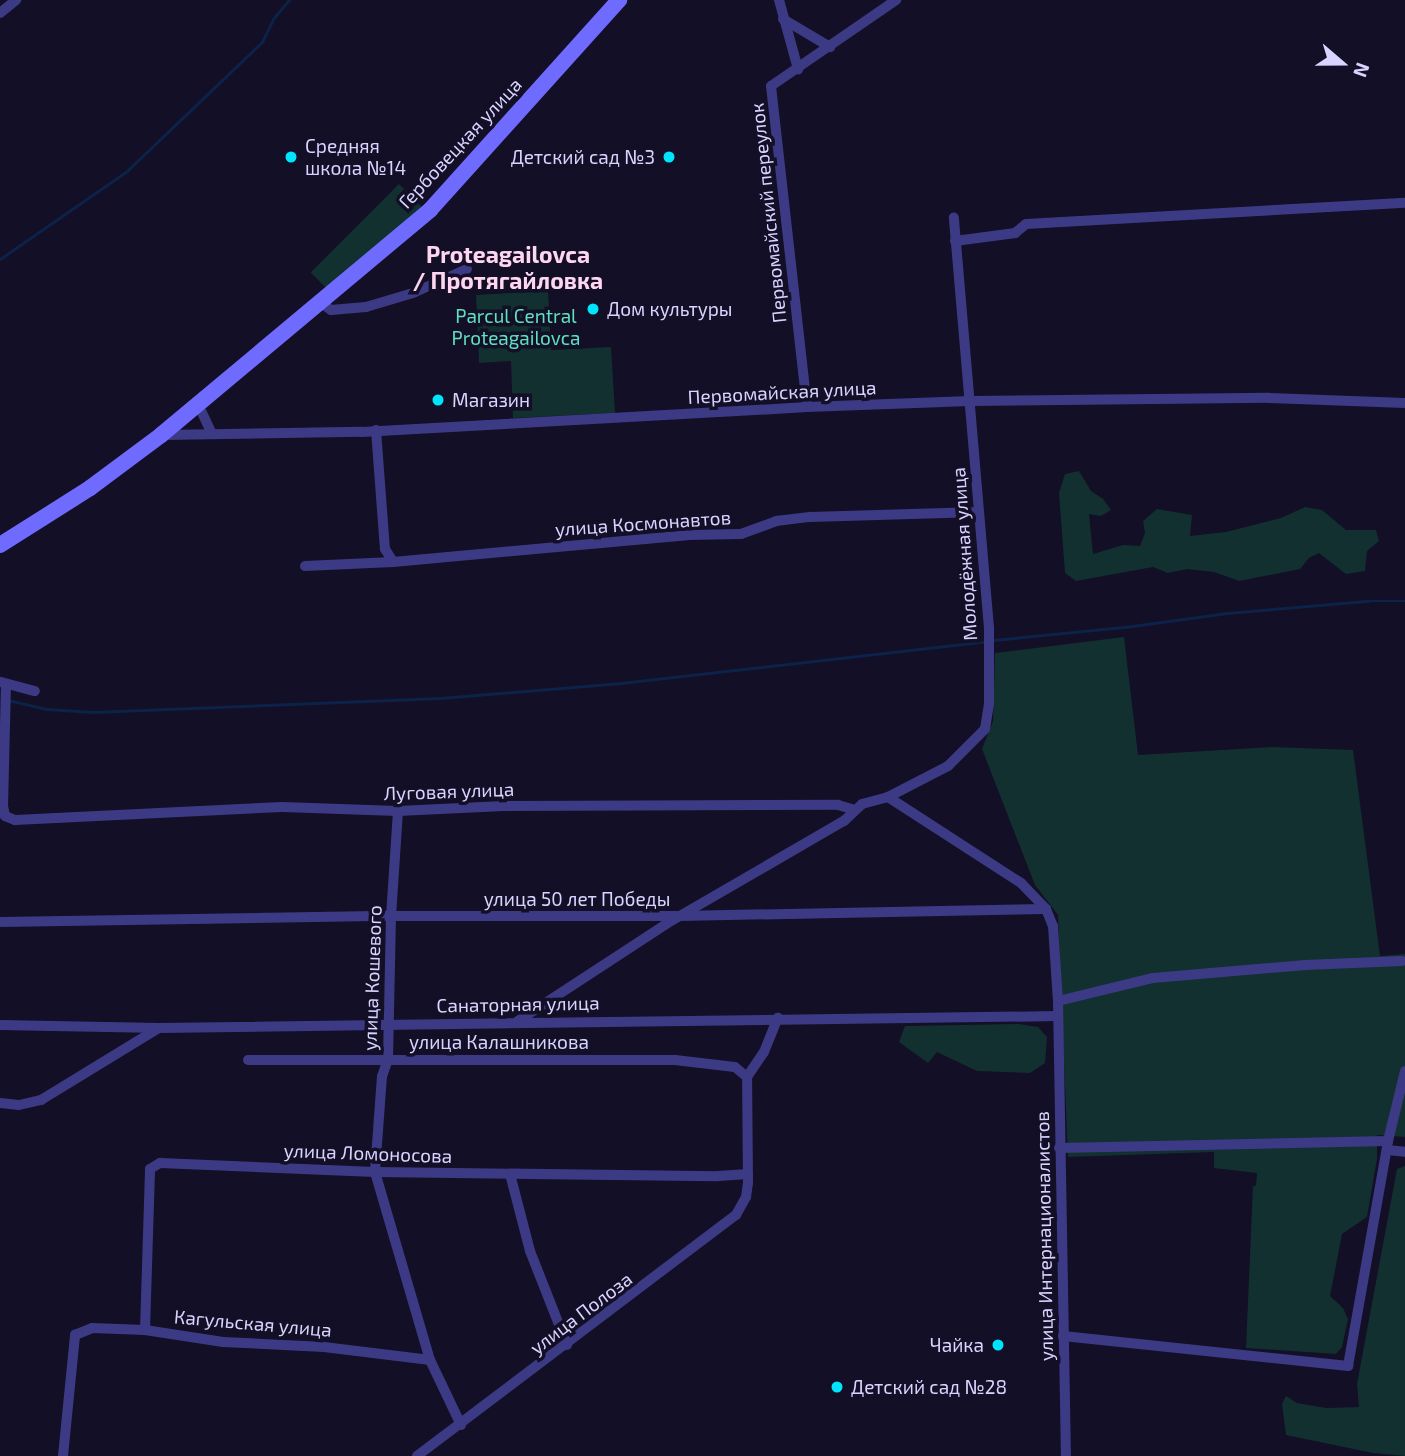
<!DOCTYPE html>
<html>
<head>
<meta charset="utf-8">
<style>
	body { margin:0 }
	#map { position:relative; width:1405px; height:1456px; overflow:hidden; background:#130f26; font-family:"Exo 2",sans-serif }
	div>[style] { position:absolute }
	.green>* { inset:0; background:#12302f; transform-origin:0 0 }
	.stream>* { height:2.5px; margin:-1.25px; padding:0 1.25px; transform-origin:1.25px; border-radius:1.25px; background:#0c2248 }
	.street>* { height:10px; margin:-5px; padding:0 5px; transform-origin:5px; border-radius:5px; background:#3d3a85 }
	.secondary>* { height:16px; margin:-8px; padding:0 8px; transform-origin:8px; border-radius:8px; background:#6f6bff }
	.dots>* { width:19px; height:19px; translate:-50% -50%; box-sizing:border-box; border:4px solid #130f26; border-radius:50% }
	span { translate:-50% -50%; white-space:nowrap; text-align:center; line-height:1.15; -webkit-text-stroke:7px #130f26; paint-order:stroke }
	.street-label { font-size:19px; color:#d9d4ff }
	.poi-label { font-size:19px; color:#d9d4ff }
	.left { translate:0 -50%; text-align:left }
	.right { translate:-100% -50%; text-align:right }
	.park-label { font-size:19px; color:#5fe0c0 }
	.quarter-label { font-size:23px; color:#ffd6f0; font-weight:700 }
	.north { position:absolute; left:1307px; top:28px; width:70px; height:70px; -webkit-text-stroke:5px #130f26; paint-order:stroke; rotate:110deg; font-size:19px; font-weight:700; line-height:28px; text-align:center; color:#d9d4ff }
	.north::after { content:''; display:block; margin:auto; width:24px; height:32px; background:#d9d4ff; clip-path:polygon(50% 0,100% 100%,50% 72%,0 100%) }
</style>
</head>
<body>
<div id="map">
	<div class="green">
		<div style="left:399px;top:184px;width:34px;height:125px;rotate:45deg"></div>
		<div style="clip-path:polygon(548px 291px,551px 350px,611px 347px,615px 413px,513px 418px,511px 361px,479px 363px,476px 295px)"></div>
		<div style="clip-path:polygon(1079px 471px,1091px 491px,1103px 499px,1111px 510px,1101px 516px,1089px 514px,1093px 554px,1123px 545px,1140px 546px,1145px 533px,1143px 521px,1157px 509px,1192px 515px,1190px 536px,1226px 532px,1281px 518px,1305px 507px,1322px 510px,1346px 530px,1376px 530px,1379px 541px,1367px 551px,1365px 571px,1346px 574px,1319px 553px,1309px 558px,1300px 569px,1239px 581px,1214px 572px,1187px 569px,1168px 573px,1153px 567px,1076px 581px,1065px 573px,1059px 493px,1065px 474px)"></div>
		<div style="clip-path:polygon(1124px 637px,1138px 755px,1272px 747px,1353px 750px,1380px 956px,1405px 954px,1405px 1137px,1377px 1135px,1377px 1159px,1367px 1217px,1342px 1234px,1330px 1296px,1343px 1308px,1348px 1319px,1342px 1347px,1336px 1354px,1246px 1348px,1253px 1186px,1256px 1186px,1257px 1173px,1214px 1168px,1214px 1152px,1068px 1157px,1058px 915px,1035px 885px,982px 749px,993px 721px,995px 653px)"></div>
		<div style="clip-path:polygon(1019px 1024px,1038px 1027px,1047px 1037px,1045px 1063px,1030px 1073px,977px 1071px,937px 1052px,928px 1063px,899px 1042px,905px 1026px)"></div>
		<div style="clip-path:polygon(1405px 1166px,1405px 1456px,1373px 1453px,1286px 1435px,1282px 1404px,1286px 1396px,1297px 1403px,1326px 1408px,1359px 1407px,1357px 1384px,1397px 1169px)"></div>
	</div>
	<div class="stream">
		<div style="left:0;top:259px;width:155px;rotate:-34.7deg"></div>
		<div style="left:127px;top:171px;width:187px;rotate:-43.7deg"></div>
		<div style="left:262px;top:42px;width:25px;rotate:-64deg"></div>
		<div style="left:273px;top:19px;width:25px;rotate:-50deg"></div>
		<div style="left:994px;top:640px;width:132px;rotate:-5.7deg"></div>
		<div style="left:1125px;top:627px;width:103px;rotate:-7.8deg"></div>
		<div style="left:1227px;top:613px;width:142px;rotate:-4.9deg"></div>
		<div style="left:1368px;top:601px;width:37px"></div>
		<div style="left:8px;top:700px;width:40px;rotate:13deg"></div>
		<div style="left:47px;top:709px;width:46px;rotate:3.7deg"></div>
		<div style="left:93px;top:712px;width:347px;rotate:-2.3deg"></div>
		<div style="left:440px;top:698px;width:182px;rotate:-4.7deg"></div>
		<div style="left:621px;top:683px;width:368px;rotate:-6.5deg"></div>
	</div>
	<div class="street">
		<div style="left:779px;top:0;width:72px;rotate:74.6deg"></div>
		<div style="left:0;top:13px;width:21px;rotate:-39deg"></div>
		<div style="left:783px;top:19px;width:55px;rotate:30.8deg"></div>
		<div style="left:955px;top:241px;width:61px;rotate:-7.6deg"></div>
		<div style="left:1015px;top:233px;width:14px;rotate:-39deg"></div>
		<div style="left:1026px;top:224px;width:380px;rotate:-3.2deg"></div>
		<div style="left:321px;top:303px;width:12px;rotate:35deg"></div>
		<div style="left:331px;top:310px;width:35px;rotate:-5deg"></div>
		<div style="left:366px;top:307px;width:49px;rotate:-16.6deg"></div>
		<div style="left:413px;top:293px;width:59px;rotate:-24deg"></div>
		<div style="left:198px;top:404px;width:33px;rotate:65deg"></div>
		<div style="left:807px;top:407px;width:323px;rotate:-96.4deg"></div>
		<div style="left:771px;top:86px;width:152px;rotate:-34.5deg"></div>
		<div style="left:376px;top:430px;width:119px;rotate:85.7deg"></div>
		<div style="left:385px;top:549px;width:15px;rotate:58deg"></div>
		<div style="left:393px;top:562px;width:295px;rotate:-5.2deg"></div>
		<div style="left:687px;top:535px;width:54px;rotate:-1.1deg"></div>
		<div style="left:741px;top:534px;width:37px;rotate:-20deg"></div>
		<div style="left:776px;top:521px;width:34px;rotate:-7deg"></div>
		<div style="left:810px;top:517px;width:169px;rotate:-1.7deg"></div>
		<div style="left:163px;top:435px;width:199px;rotate:-0.9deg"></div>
		<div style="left:362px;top:432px;width:446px;rotate:-3.2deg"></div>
		<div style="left:807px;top:407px;width:163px;rotate:-2.1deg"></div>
		<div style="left:970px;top:401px;width:299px;rotate:-0.6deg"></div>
		<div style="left:1269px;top:398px;width:136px;rotate:2.1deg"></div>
		<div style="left:305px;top:566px;width:88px;rotate:-2.6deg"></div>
		<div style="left:1px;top:682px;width:35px;rotate:15deg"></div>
		<div style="left:6px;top:684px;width:122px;rotate:91.4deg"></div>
		<div style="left:3px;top:806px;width:10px;rotate:79deg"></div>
		<div style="left:5px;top:816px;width:11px;rotate:22deg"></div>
		<div style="left:15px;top:820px;width:267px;rotate:-2.8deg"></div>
		<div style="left:282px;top:807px;width:116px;rotate:2deg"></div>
		<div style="left:398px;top:811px;width:106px;rotate:-2.7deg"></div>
		<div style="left:504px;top:806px;width:334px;rotate:-0.2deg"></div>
		<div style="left:838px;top:805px;width:18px;rotate:16deg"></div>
		<div style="left:888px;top:797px;width:158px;rotate:32.9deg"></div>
		<div style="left:1021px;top:883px;width:36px;rotate:46deg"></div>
		<div style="left:398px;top:811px;width:105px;rotate:93.8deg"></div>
		<div style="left:391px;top:916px;width:143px;rotate:91.2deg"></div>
		<div style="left:388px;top:1059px;width:18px;rotate:109deg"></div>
		<div style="left:382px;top:1076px;width:96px;rotate:94.2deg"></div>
		<div style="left:375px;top:1172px;width:196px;rotate:73.7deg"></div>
		<div style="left:430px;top:1360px;width:72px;rotate:64.5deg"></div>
		<div style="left:0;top:922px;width:391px;rotate:-0.9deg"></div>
		<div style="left:391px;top:916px;width:288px"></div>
		<div style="left:679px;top:916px;width:367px;rotate:-1.1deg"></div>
		<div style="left:1046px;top:909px;width:18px;rotate:68deg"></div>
		<div style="left:1053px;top:926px;width:75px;rotate:86.2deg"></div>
		<div style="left:1058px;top:1001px;width:455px;rotate:89deg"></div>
		<div style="left:1058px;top:1001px;width:98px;rotate:-13.6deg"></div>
		<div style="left:1153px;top:978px;width:153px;rotate:-4.9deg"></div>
		<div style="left:1305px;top:965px;width:97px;rotate:-2.4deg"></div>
		<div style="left:518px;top:1021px;width:177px;rotate:-33.2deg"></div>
		<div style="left:666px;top:924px;width:206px;rotate:-30.1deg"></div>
		<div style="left:844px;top:821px;width:25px;rotate:-43deg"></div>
		<div style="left:862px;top:804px;width:27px;rotate:-15deg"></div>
		<div style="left:888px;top:797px;width:68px;rotate:-27.3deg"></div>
		<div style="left:948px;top:766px;width:52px;rotate:-45deg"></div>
		<div style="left:985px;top:729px;width:25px;rotate:-81deg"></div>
		<div style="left:989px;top:704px;width:76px;rotate:-90deg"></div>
		<div style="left:989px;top:628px;width:412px;rotate:-94.9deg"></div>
		<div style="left:0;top:1025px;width:159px;rotate:1.1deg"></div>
		<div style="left:159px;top:1028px;width:899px;rotate:-0.76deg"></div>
		<div style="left:248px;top:1060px;width:427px"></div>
		<div style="left:675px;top:1060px;width:60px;rotate:6.7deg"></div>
		<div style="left:735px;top:1067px;width:16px;rotate:40deg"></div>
		<div style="left:0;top:1103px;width:19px;rotate:6deg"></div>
		<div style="left:19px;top:1105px;width:23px;rotate:-13deg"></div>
		<div style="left:41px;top:1100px;width:138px;rotate:-31.4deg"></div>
		<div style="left:1059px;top:1148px;width:329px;rotate:-1.2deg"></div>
		<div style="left:1387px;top:1150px;width:18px;rotate:6deg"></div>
		<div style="left:510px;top:1174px;width:80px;rotate:75.4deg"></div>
		<div style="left:530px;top:1251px;width:101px;rotate:68.5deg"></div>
		<div style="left:145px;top:1330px;width:161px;rotate:-88.2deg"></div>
		<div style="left:150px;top:1169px;width:12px;rotate:-31deg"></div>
		<div style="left:160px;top:1163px;width:215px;rotate:2.4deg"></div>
		<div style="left:375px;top:1172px;width:343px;rotate:0.7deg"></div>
		<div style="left:718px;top:1176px;width:30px;rotate:-4deg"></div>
		<div style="left:1063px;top:1336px;width:287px;rotate:6deg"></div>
		<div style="left:1348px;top:1366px;width:229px;rotate:-79.9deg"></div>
		<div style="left:1388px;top:1141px;width:72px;rotate:-76.3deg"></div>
		<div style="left:63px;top:1456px;width:122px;rotate:-84.3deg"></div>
		<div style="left:75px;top:1335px;width:18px;rotate:-22deg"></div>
		<div style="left:92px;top:1328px;width:53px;rotate:2.2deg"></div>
		<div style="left:145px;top:1330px;width:79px;rotate:8.7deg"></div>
		<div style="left:223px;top:1342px;width:101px;rotate:2.8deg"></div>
		<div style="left:324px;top:1347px;width:107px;rotate:7deg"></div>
		<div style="left:417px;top:1456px;width:400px;rotate:-37.1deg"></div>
		<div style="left:736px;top:1215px;width:21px;rotate:-61deg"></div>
		<div style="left:746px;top:1197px;width:14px;rotate:-82deg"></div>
		<div style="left:748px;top:1183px;width:106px;rotate:-90.5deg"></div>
		<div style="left:747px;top:1077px;width:30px;rotate:-56deg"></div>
		<div style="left:764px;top:1052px;width:37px;rotate:-68deg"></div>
	</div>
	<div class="secondary">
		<div style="left:0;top:545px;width:107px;rotate:-32.3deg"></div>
		<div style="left:90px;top:488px;width:89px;rotate:-36.7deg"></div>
		<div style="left:161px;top:435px;width:351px;rotate:-39.9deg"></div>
		<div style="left:430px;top:210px;width:283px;rotate:-48deg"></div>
	</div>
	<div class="dots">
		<div style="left:291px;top:157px;background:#00e5ff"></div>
		<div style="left:669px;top:157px;background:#00e5ff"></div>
		<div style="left:593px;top:309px;background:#00e5ff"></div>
		<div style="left:438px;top:400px;background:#00e5ff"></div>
		<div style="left:998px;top:1345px;background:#00e5ff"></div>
		<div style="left:837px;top:1387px;background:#00e5ff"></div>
	</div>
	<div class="street-label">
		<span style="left:460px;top:143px;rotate:-47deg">Гербовецкая улица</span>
		<span style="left:768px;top:213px;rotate:-96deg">Первомайский переулок</span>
		<span style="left:782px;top:392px;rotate:-3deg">Первомайская улица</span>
		<span style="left:643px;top:523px;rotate:-4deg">улица Космонавтов</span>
		<span style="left:964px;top:554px;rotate:-94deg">Молодёжная улица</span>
		<span style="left:449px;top:791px;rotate:-2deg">Луговая улица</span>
		<span style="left:577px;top:899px">улица 50 лет Победы</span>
		<span style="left:372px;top:978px;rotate:-88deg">улица Кошевого</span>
		<span style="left:518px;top:1004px;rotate:-1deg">Санаторная улица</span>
		<span style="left:499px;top:1042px">улица Калашникова</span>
		<span style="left:368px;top:1153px;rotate:2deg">улица Ломоносова</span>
		<span style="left:1044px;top:1236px;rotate:-91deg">улица Интернационалистов</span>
		<span style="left:581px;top:1313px;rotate:-37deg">улица Полоза</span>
		<span style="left:253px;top:1323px;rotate:5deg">Кагульская улица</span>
	</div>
	<div class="poi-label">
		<span class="left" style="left:305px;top:157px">Средняя<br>школа №14</span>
		<span class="right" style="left:655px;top:157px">Детский сад №3</span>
		<span class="left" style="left:607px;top:309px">Дом культуры</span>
		<span class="left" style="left:452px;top:400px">Магазин</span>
		<span class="right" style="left:984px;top:1345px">Чайка</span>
		<span class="left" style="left:851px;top:1387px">Детский сад №28</span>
	</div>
	<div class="park-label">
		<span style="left:516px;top:327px">Parcul Central<br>Proteagailovca</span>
	</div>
	<div class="quarter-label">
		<span style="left:508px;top:267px">Proteagailovca<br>/ Протягайловка</span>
	</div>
	<div class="north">N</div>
</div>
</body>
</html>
